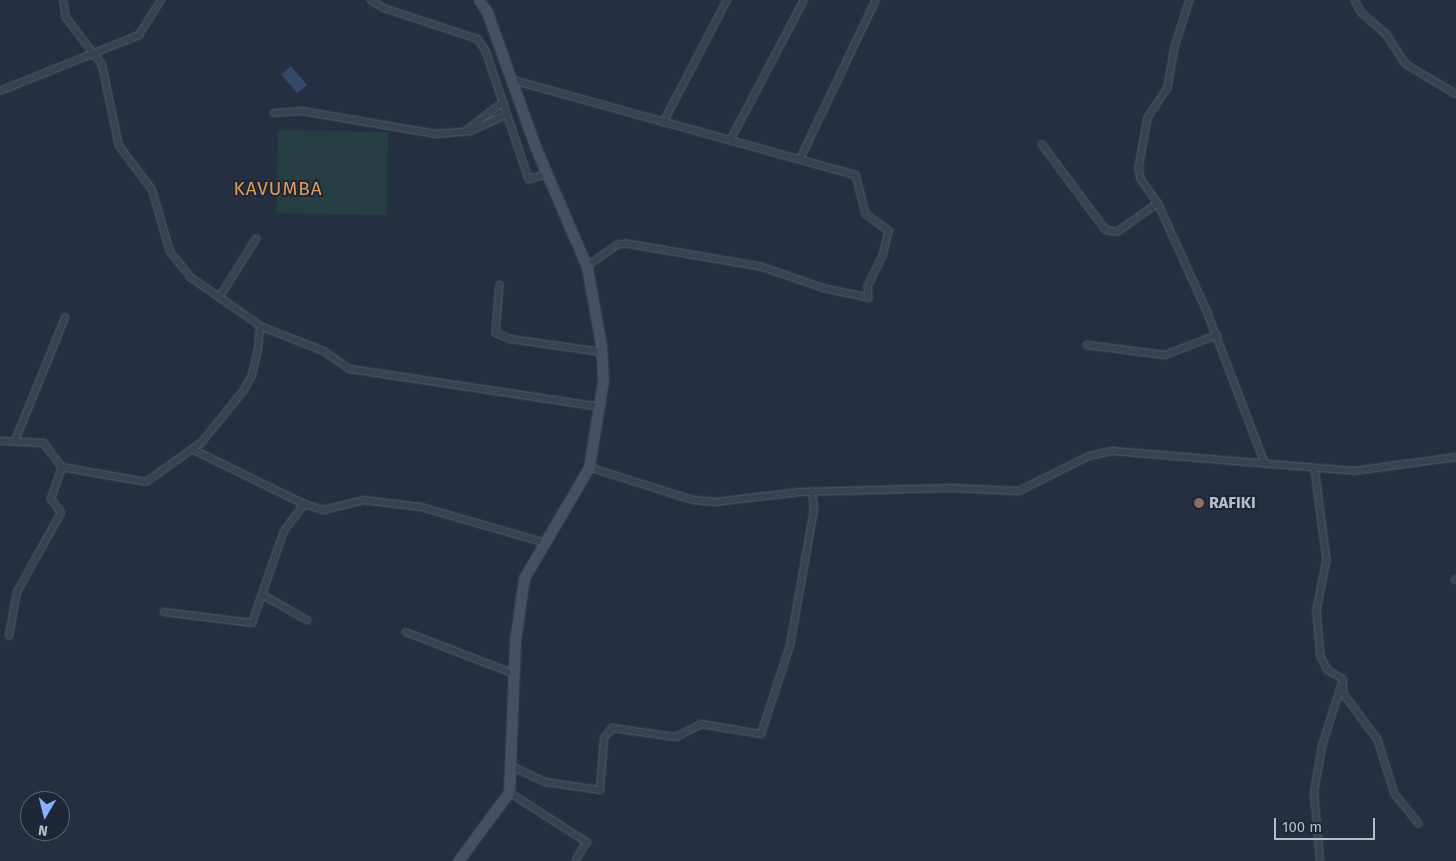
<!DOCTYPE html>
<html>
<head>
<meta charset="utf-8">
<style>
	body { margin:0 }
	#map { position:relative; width:1456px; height:861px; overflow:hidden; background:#243042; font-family:"Fira Sans",sans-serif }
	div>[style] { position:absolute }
	.green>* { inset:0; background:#263f43; transform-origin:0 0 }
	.water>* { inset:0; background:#344869; transform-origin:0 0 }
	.roads { filter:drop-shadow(0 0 1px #535d6c) drop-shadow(0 0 1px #535d6c) }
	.street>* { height:5.5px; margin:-2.75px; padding:0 2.75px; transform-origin:2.75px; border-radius:2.75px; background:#384252 }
	.secondary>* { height:9px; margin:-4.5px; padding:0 4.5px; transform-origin:4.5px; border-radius:4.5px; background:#465065 }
	.dots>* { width:14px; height:14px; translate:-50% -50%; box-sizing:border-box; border:2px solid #1d2737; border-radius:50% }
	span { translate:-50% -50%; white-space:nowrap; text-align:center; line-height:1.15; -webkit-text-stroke:4px #1d2737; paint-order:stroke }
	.poi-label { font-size:16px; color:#b5bdcc; font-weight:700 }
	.left { translate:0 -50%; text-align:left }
	.quarter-label { font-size:19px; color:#de9b5e; letter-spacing:1px }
	.north { position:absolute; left:20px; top:791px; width:50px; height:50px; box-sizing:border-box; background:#1d2737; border:1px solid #5a6373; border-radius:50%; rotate:188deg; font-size:14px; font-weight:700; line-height:20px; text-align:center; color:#b5bdcc }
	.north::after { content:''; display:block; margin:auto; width:18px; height:22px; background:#87b1ff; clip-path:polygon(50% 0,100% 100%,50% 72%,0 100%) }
	.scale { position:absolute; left:1274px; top:818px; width:101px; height:22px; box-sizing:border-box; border:2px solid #b5bdcc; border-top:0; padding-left:6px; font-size:15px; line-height:18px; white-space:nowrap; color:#b5bdcc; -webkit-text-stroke:4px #1d2737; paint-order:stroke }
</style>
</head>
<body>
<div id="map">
	<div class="green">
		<div style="left:278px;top:130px;width:110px;height:83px;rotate:1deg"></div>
	</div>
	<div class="water">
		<div style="left:291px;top:66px;width:25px;height:13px;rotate:50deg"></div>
	</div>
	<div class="roads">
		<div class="street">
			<div style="left:371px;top:0;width:15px;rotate:32deg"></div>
			<div style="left:384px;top:8px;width:99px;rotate:18.3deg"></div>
			<div style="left:478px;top:39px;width:14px;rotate:56deg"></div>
			<div style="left:486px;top:51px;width:135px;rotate:71.4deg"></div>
			<div style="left:529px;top:179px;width:20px;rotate:-15deg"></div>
			<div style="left:1190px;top:0;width:49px;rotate:107.7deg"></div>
			<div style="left:1175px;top:47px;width:42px;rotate:99.7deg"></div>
			<div style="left:1168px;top:88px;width:36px;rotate:124deg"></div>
			<div style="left:1148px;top:118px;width:51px;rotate:100.2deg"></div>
			<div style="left:1139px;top:168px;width:11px;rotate:80deg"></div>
			<div style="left:1141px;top:179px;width:29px;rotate:55deg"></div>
			<div style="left:1158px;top:203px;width:119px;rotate:65.6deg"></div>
			<div style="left:1207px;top:311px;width:163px;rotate:69.1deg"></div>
			<div style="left:1355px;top:0;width:13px;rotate:63deg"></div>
			<div style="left:1361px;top:12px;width:35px;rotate:41deg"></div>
			<div style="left:1387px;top:35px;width:35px;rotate:57deg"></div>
			<div style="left:1406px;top:64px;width:58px;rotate:31deg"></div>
			<div style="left:513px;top:80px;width:356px;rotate:15.5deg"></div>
			<div style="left:856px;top:175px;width:40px;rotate:75.6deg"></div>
			<div style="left:866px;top:214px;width:29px;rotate:36deg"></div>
			<div style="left:889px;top:231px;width:26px;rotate:103deg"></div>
			<div style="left:883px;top:256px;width:34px;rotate:116deg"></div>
			<div style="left:868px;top:287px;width:11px;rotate:85deg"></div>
			<div style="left:869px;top:298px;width:45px;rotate:-168.4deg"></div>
			<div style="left:825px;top:289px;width:68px;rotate:-161deg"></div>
			<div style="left:761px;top:267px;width:136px;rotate:-170.3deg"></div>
			<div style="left:627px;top:244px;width:9px;rotate:174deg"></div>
			<div style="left:618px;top:245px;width:38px;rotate:145deg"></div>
			<div style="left:0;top:91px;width:150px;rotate:-21.9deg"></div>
			<div style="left:139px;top:35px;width:41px;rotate:-57.8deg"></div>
			<div style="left:274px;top:113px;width:28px;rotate:-4deg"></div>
			<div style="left:302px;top:111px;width:136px;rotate:9.7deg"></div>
			<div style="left:436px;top:134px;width:35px;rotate:-5deg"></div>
			<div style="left:471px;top:131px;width:38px;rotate:-25deg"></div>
			<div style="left:663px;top:123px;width:139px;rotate:-62.5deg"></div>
			<div style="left:468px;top:129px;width:43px;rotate:-37.4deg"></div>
			<div style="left:730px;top:141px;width:159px;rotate:-62.3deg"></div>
			<div style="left:1042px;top:144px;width:107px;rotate:53.3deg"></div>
			<div style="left:1106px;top:230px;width:11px;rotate:10deg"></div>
			<div style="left:1117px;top:232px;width:50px;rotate:-35.3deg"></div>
			<div style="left:800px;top:159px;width:176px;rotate:-64.5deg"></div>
			<div style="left:500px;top:285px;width:48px;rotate:94.8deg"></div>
			<div style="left:496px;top:333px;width:16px;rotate:22deg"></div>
			<div style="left:511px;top:339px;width:91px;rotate:8.2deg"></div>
			<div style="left:219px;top:298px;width:70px;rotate:-57.9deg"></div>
			<div style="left:260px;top:326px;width:69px;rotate:21.3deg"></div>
			<div style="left:324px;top:351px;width:32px;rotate:35deg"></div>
			<div style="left:350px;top:369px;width:254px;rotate:8.6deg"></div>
			<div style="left:1087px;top:345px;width:79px;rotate:7.3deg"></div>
			<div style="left:1165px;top:355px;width:56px;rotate:-21deg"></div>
			<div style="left:0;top:441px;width:44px;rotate:2.6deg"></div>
			<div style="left:44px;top:443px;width:30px;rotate:53deg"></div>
			<div style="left:62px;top:467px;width:85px;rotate:10.1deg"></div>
			<div style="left:146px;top:482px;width:69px;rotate:-35.5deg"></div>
			<div style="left:202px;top:442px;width:67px;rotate:-51.1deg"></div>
			<div style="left:244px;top:390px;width:17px;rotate:-62deg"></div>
			<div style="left:252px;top:375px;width:26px;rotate:-77deg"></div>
			<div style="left:258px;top:350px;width:24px;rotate:-85deg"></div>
			<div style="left:260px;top:326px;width:84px;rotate:-145.2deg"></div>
			<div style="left:191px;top:278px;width:33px;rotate:-129deg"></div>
			<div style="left:170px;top:252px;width:65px;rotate:-106.2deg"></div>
			<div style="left:152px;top:190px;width:55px;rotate:-126.9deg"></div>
			<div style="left:119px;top:146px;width:83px;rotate:-101.9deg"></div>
			<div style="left:102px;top:65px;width:59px;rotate:-127.5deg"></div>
			<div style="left:66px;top:18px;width:18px;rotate:-99deg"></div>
			<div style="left:15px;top:441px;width:133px;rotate:-67.9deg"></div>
			<div style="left:194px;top:450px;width:123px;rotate:26.1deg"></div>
			<div style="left:304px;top:504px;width:21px;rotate:17deg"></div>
			<div style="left:324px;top:510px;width:41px;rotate:-14deg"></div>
			<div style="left:364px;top:500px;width:57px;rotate:7deg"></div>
			<div style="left:421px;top:507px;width:130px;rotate:16.1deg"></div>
			<div style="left:589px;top:467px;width:109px;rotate:17.6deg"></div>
			<div style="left:693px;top:500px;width:22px;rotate:5deg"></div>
			<div style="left:715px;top:502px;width:86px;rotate:-6.7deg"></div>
			<div style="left:800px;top:492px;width:151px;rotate:-1.5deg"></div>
			<div style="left:951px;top:488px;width:68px;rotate:2.5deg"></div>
			<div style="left:1019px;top:491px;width:78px;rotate:-26.6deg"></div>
			<div style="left:1089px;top:456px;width:25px;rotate:-12deg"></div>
			<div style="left:1113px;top:451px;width:242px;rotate:4.7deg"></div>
			<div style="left:1354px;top:471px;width:103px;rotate:-7.8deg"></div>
			<div style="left:1315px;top:468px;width:93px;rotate:82.6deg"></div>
			<div style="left:1327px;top:560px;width:51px;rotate:101.3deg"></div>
			<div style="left:1317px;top:610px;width:47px;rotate:85.1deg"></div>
			<div style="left:1321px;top:657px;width:15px;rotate:62deg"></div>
			<div style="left:1328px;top:670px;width:17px;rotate:31deg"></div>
			<div style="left:1343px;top:679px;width:15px;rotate:86deg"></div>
			<div style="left:1344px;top:694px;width:57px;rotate:53.5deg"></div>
			<div style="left:1378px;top:740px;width:57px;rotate:72.5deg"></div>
			<div style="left:1395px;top:794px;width:38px;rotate:51deg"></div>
			<div style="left:1455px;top:580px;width:1px;rotate:-45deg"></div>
			<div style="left:263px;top:595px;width:51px;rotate:29.6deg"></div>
			<div style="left:164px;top:612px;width:89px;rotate:7.1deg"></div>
			<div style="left:252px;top:623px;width:97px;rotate:-70.8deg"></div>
			<div style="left:284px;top:531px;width:34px;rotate:-53deg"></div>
			<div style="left:406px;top:632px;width:117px;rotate:21.1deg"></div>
			<div style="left:9px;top:636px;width:45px;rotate:-79.7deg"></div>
			<div style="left:17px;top:592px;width:90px;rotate:-60.9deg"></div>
			<div style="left:61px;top:513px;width:17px;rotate:-126deg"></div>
			<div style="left:51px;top:499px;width:34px;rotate:-71deg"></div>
			<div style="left:511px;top:766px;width:38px;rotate:25deg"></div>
			<div style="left:545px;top:782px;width:56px;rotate:8.3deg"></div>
			<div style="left:600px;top:790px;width:52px;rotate:-85.6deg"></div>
			<div style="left:604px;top:738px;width:13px;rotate:-51deg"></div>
			<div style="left:612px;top:728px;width:65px;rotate:8deg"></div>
			<div style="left:676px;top:737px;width:28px;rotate:-27deg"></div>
			<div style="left:701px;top:724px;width:61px;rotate:9.5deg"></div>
			<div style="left:761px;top:734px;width:93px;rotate:-71.8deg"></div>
			<div style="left:790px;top:646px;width:138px;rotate:-80deg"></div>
			<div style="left:814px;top:510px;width:18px;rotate:-96deg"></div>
			<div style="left:509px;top:792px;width:93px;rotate:32.7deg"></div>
			<div style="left:587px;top:842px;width:22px;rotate:120deg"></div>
			<div style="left:1320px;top:861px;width:68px;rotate:-95deg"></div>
			<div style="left:1314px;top:793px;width:48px;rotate:-80.3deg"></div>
			<div style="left:1322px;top:746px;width:63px;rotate:-72.4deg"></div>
		</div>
		<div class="secondary">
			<div style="left:458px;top:861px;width:86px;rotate:-53.5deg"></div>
			<div style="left:509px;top:792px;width:151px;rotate:-87.7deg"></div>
			<div style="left:515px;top:641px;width:64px;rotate:-81.9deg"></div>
			<div style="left:524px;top:578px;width:129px;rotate:-59.6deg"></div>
			<div style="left:589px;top:467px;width:87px;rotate:-80.8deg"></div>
			<div style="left:603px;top:381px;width:36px;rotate:-93deg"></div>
			<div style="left:601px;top:345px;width:79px;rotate:-100.2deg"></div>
			<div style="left:587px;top:267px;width:132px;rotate:-113.3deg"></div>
			<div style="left:535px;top:146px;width:142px;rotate:-109.7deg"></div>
			<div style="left:487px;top:12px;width:14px;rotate:-124deg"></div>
		</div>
	</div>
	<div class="dots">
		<div style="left:1199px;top:503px;background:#8d6e63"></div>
	</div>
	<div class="poi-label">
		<span class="left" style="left:1209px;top:503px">RAFIKI</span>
	</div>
	<div class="quarter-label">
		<span style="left:278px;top:189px">KAVUMBA</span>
	</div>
	<div class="north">N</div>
	<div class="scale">100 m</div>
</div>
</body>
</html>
